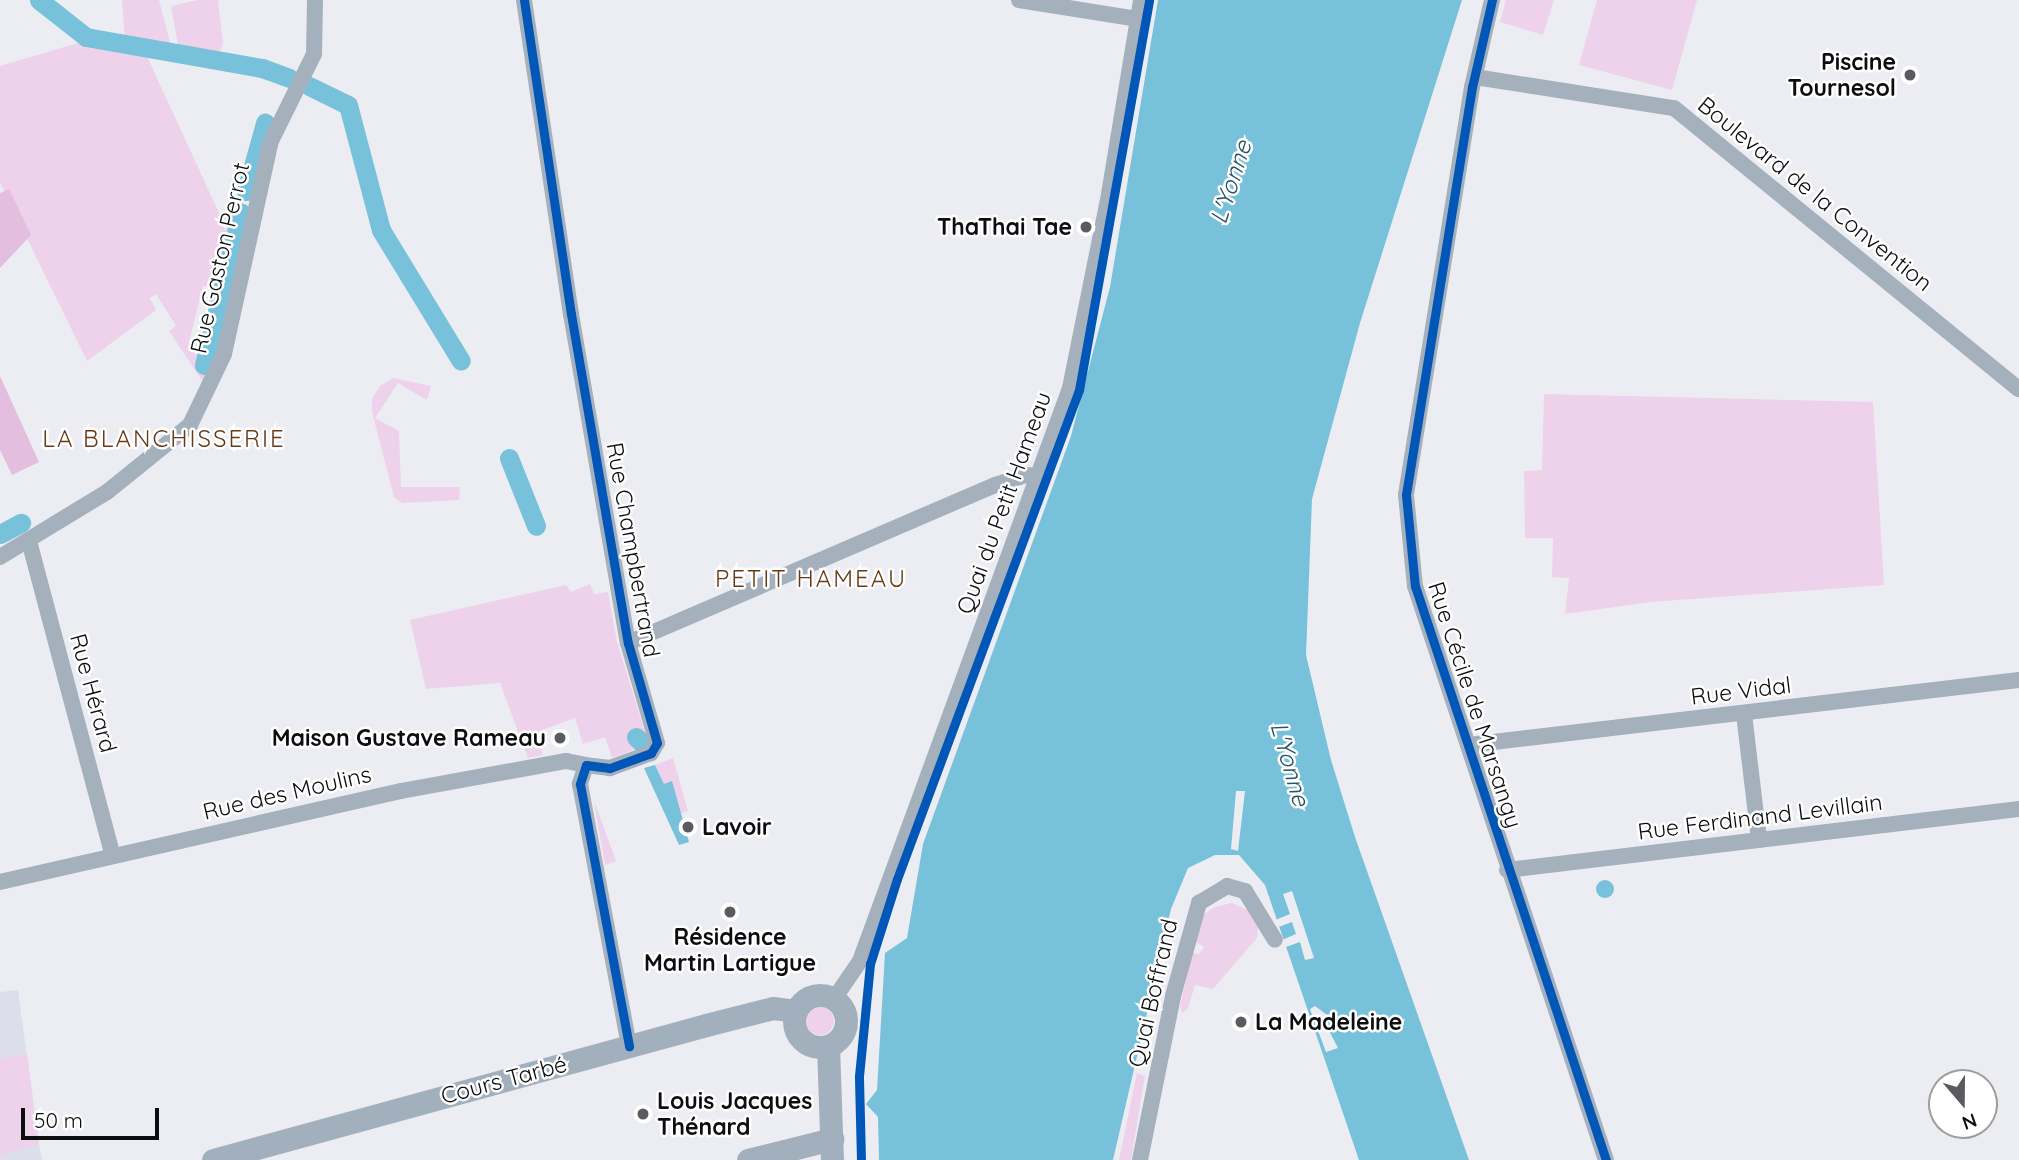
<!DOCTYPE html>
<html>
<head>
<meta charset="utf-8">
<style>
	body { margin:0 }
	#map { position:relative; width:2019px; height:1160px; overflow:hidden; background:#ecedf2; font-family:Quicksand,sans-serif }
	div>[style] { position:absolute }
	.built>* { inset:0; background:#dcdfea }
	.green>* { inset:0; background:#eed1ea }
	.round { border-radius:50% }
	.forest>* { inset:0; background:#e3bede }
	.water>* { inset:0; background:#78c1da }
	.pier>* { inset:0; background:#ecedf2 }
	.canal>* { height:19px; margin:-9.5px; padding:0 9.5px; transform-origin:9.5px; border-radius:9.5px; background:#78c1da }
	.minor>* { height:16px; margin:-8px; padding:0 8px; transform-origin:8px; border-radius:8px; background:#a5b0bd }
	.secondary>* { height:23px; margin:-11.5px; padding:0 11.5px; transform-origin:11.5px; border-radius:11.5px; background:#a2afbc }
	.secondary>.ring { margin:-11.5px; padding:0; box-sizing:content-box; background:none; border:23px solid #a2afbc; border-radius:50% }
	.cycleway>* { height:9px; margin:-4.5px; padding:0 4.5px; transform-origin:4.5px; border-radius:4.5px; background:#0057b8 }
	.dots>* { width:19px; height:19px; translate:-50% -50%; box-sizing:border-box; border:4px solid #fff; border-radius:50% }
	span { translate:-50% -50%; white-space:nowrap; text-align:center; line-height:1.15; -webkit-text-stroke:5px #fff; paint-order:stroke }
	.poi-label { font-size:23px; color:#0c0d0f; font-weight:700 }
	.right { translate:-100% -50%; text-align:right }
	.left { translate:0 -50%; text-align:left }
	.street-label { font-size:23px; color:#0c0d0f }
	.water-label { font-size:24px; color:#265261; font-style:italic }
	.neighbourhood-label { font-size:24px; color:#683b16; letter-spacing:2px }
	.north { position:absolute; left:1928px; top:1069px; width:70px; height:70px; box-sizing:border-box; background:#fff; border:2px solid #9e9e9f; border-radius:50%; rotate:160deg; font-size:19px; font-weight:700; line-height:28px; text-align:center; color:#0c0d0f }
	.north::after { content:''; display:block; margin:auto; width:24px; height:32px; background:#5a5b5e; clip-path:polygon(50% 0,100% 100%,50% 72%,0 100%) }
	.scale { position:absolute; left:21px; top:1108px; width:138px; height:32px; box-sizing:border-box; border:4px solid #0c0d0f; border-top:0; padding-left:9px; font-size:21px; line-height:24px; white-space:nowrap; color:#0c0d0f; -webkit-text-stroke:5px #fff; paint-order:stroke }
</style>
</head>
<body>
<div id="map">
	<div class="built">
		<div style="clip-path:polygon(18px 990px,39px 1144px,42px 1160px,0 1160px,0 992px)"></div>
	</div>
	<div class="green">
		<div style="clip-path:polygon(122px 0,159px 0,172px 50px,125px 40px)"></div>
		<div style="clip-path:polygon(198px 0,218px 0,223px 43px,218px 56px,179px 51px,171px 6px)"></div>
		<div style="clip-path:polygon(1506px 0,1554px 0,1543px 35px,1500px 22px)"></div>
		<div style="clip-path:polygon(1597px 0,1697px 0,1672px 90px,1579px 65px)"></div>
		<div style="clip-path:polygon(88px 40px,145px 52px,219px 213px,233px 216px,216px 289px,203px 286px,189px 342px,204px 346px,201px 358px,209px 370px,203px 382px,169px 331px,176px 326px,156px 294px,150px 298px,156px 310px,87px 361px,0 183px,0 66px)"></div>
		<div style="clip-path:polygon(393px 378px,431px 386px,427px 400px,398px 383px,375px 418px,399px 431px,401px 487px,460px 487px,459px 500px,402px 503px,394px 497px,372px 412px,372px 399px,380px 386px)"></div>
		<div style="clip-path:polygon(1544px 394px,1873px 402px,1884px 585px,1651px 602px,1565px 614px,1569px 578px,1552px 577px,1553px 538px,1525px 538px,1524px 471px,1542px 470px)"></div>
		<div style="clip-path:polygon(590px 584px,594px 594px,608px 592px,617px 642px,647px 738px,641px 747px,612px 758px,605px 737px,583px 744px,575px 718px,537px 732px,543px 755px,528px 758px,500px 683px,426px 689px,410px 620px,566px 585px,571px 592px)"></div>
		<div style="clip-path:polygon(673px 758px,688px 811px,680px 814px,672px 782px,664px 784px,655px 765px)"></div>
		<div style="clip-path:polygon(594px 801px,616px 861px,605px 865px)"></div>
		<div style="clip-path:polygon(1232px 903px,1250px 911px,1258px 927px,1257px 938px,1213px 989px,1195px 985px,1188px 1008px,1182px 1013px,1180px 1006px,1192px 953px,1199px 954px,1204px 947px,1194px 941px,1200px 917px,1215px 907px)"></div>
		<div class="round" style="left:806px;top:1007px;width:28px;height:28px"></div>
		<div style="clip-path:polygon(27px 1054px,39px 1144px,0 1155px,0 1059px)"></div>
		<div style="clip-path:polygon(1137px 1073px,1145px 1076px,1131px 1160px,1119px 1160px)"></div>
	</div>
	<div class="forest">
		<div style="clip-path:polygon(9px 189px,31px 235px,0 268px,0 193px)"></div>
		<div style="clip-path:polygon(0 376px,39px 462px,12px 475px,0 450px)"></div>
	</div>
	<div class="water">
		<div style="clip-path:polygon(1158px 0,1462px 0,1360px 323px,1312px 499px,1306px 655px,1331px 760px,1355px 837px,1469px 1160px,1359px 1160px,1265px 885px,1239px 855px,1215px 855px,1188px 868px,1171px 909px,1113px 1160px,879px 1160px,878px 1117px,866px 1104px,877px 1090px,885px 953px,907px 938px,923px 844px,1071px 436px,1110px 287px)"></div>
		<div style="clip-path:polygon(655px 765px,664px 784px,672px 781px,689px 842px,679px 845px,644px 768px)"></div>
		<div class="round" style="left:1596px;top:880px;width:18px;height:18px"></div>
	</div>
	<div class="pier">
		<div style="clip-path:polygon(1236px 791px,1245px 791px,1238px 851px,1231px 849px)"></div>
		<div style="clip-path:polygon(1292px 891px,1314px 958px,1305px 960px,1300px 942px,1283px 948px,1280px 941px,1296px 934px,1292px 922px,1276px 928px,1273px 921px,1290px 914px,1283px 894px)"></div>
		<div style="clip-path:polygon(1315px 1006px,1327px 1015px,1325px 1023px,1338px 1048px,1326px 1052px,1310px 1009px)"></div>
	</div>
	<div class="canal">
		<div style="left:39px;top:0;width:60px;rotate:38.2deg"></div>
		<div style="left:86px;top:37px;width:179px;rotate:10deg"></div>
		<div style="left:262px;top:68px;width:29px;rotate:20deg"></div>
		<div style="left:309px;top:86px;width:43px;rotate:26deg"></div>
		<div style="left:348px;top:105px;width:129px;rotate:75.2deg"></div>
		<div style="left:381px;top:230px;width:153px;rotate:58.6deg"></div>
		<div style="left:246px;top:191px;width:71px;rotate:-74.4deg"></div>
		<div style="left:204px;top:365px;width:157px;rotate:-76.4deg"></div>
		<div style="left:509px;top:458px;width:73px;rotate:68.3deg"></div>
		<div style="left:0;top:534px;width:24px;rotate:-28deg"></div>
		<div style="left:636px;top:737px;width:10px;rotate:45deg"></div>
	</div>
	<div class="minor">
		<div style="left:524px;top:0;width:317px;rotate:81.5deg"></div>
		<div style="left:571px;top:314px;width:334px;rotate:80.2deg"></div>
		<div style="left:628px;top:643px;width:104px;rotate:73.8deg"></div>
		<div style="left:657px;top:743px;width:12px;rotate:121deg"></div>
		<div style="left:651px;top:753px;width:44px;rotate:159.9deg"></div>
		<div style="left:610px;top:768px;width:24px;rotate:-173deg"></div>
		<div style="left:586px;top:765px;width:20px;rotate:108deg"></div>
		<div style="left:580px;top:784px;width:267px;rotate:79.4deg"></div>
		<div style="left:1019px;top:0;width:121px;rotate:9.1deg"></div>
		<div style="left:1492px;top:0;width:89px;rotate:102.9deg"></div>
		<div style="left:1472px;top:87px;width:413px;rotate:99.2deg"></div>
		<div style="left:1406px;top:495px;width:91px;rotate:84.4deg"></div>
		<div style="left:1415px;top:586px;width:605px;rotate:71.6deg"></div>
		<div style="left:1475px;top:77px;width:201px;rotate:8.9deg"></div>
		<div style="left:1674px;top:108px;width:445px;rotate:39.2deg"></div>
		<div style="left:29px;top:541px;width:326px;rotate:75.1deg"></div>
		<div style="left:0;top:557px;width:125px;rotate:-31.3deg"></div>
		<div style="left:107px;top:492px;width:107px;rotate:-38.9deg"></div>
		<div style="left:190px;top:425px;width:79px;rotate:-64.4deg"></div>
		<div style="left:224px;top:354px;width:218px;rotate:-77.6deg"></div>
		<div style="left:271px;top:141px;width:97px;rotate:-63.7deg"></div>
		<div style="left:314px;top:54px;width:54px;rotate:-88.9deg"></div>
		<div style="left:628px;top:643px;width:400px;rotate:-23.3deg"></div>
		<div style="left:995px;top:485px;width:32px;rotate:-18deg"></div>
		<div style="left:1025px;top:475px;width:15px;rotate:4deg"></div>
		<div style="left:1744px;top:714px;width:127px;rotate:83.2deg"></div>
		<div style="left:1468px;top:745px;width:555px;rotate:-6.73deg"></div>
		<div style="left:1507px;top:870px;width:516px;rotate:-6.79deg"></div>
		<div style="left:0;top:882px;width:411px;rotate:-12.8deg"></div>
		<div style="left:401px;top:791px;width:168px;rotate:-10.3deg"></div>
		<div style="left:566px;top:761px;width:20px;rotate:11deg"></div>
		<div style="left:834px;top:999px;width:46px;rotate:-55.6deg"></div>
		<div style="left:860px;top:961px;width:610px;rotate:-69.87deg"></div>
		<div style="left:1070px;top:388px;width:198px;rotate:-78.6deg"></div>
		<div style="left:1109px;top:194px;width:197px;rotate:-80.6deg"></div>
		<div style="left:1140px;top:1160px;width:167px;rotate:-78.6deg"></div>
		<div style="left:1173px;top:996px;width:97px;rotate:-74.4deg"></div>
		<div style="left:1199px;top:903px;width:33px;rotate:-31deg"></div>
		<div style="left:1227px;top:886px;width:19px;rotate:16deg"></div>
		<div style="left:1245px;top:891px;width:57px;rotate:58.5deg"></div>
	</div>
	<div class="secondary">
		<div class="ring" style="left:794px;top:995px;width:29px;height:29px"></div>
		<div style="left:828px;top:1046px;width:114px;rotate:88deg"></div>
		<div style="left:213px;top:1160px;width:511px;rotate:-15.31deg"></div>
		<div style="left:706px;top:1025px;width:69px;rotate:-14.2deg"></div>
		<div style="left:773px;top:1008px;width:23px;rotate:7deg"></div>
		<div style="left:748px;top:1160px;width:87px;rotate:-14deg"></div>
	</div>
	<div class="cycleway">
		<div style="left:524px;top:0;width:317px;rotate:81.5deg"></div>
		<div style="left:571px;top:314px;width:334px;rotate:80.2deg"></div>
		<div style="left:628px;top:643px;width:104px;rotate:73.8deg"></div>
		<div style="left:657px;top:743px;width:12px;rotate:121deg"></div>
		<div style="left:651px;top:753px;width:44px;rotate:159.9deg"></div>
		<div style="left:610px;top:768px;width:24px;rotate:-173deg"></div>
		<div style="left:586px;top:765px;width:20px;rotate:108deg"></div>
		<div style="left:580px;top:784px;width:267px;rotate:79.4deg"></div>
		<div style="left:1492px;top:0;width:89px;rotate:102.9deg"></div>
		<div style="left:1472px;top:87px;width:413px;rotate:99.2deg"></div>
		<div style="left:1406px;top:495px;width:91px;rotate:84.4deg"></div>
		<div style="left:1415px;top:586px;width:605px;rotate:71.6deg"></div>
		<div style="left:861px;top:1160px;width:84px;rotate:-91.4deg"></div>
		<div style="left:859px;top:1076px;width:113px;rotate:-84.4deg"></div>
		<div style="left:870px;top:964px;width:89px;rotate:-72.4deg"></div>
		<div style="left:897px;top:879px;width:522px;rotate:-69.59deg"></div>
		<div style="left:1079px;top:390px;width:396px;rotate:-79.8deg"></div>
	</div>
	<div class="dots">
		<div style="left:1910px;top:75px;background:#5a5b5e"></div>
		<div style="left:1086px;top:227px;background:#5a5b5e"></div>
		<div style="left:560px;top:738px;background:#5a5b5e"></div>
		<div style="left:688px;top:827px;background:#5a5b5e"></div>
		<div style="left:730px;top:912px;background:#5a5b5e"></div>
		<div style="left:1241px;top:1022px;background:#5a5b5e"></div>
		<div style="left:643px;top:1114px;background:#5a5b5e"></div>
	</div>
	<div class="poi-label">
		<span class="right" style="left:1896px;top:75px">Piscine<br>Tournesol</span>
		<span class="right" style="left:1072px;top:227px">ThaThai Tae</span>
		<span class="right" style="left:546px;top:738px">Maison Gustave Rameau</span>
		<span class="left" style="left:702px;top:827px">Lavoir</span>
		<span style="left:730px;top:950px">Résidence<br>Martin Lartigue</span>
		<span class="left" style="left:1255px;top:1022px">La Madeleine</span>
		<span class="left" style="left:657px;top:1114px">Louis Jacques<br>Thénard</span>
	</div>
	<div class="street-label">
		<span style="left:1815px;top:194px;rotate:39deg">Boulevard de la Convention</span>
		<span style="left:220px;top:258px;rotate:-77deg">Rue Gaston Perrot</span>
		<span style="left:1004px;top:503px;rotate:-70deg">Quai du Petit Hameau</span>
		<span style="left:633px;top:550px;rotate:80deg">Rue Champbertrand</span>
		<span style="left:1741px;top:691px;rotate:-7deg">Rue Vidal</span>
		<span style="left:93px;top:693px;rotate:75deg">Rue Hérard</span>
		<span style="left:1475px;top:705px;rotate:72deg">Rue Cécile de Marsangy</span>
		<span style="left:287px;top:793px;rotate:-13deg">Rue des Moulins</span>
		<span style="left:1760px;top:817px;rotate:-7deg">Rue Ferdinand Levillain</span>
		<span style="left:1153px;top:993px;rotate:-77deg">Quai Boffrand</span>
		<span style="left:504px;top:1080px;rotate:-15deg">Cours Tarbé</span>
	</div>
	<div class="water-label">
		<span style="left:1231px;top:182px;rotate:-72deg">L'Yonne</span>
		<span style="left:1290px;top:764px;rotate:74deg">L'Yonne</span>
	</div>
	<div class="neighbourhood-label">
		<span style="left:164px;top:439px">LA BLANCHISSERIE</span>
		<span style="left:811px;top:579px">PETIT HAMEAU</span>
	</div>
	<div class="north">N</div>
	<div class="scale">50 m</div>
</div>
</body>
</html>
